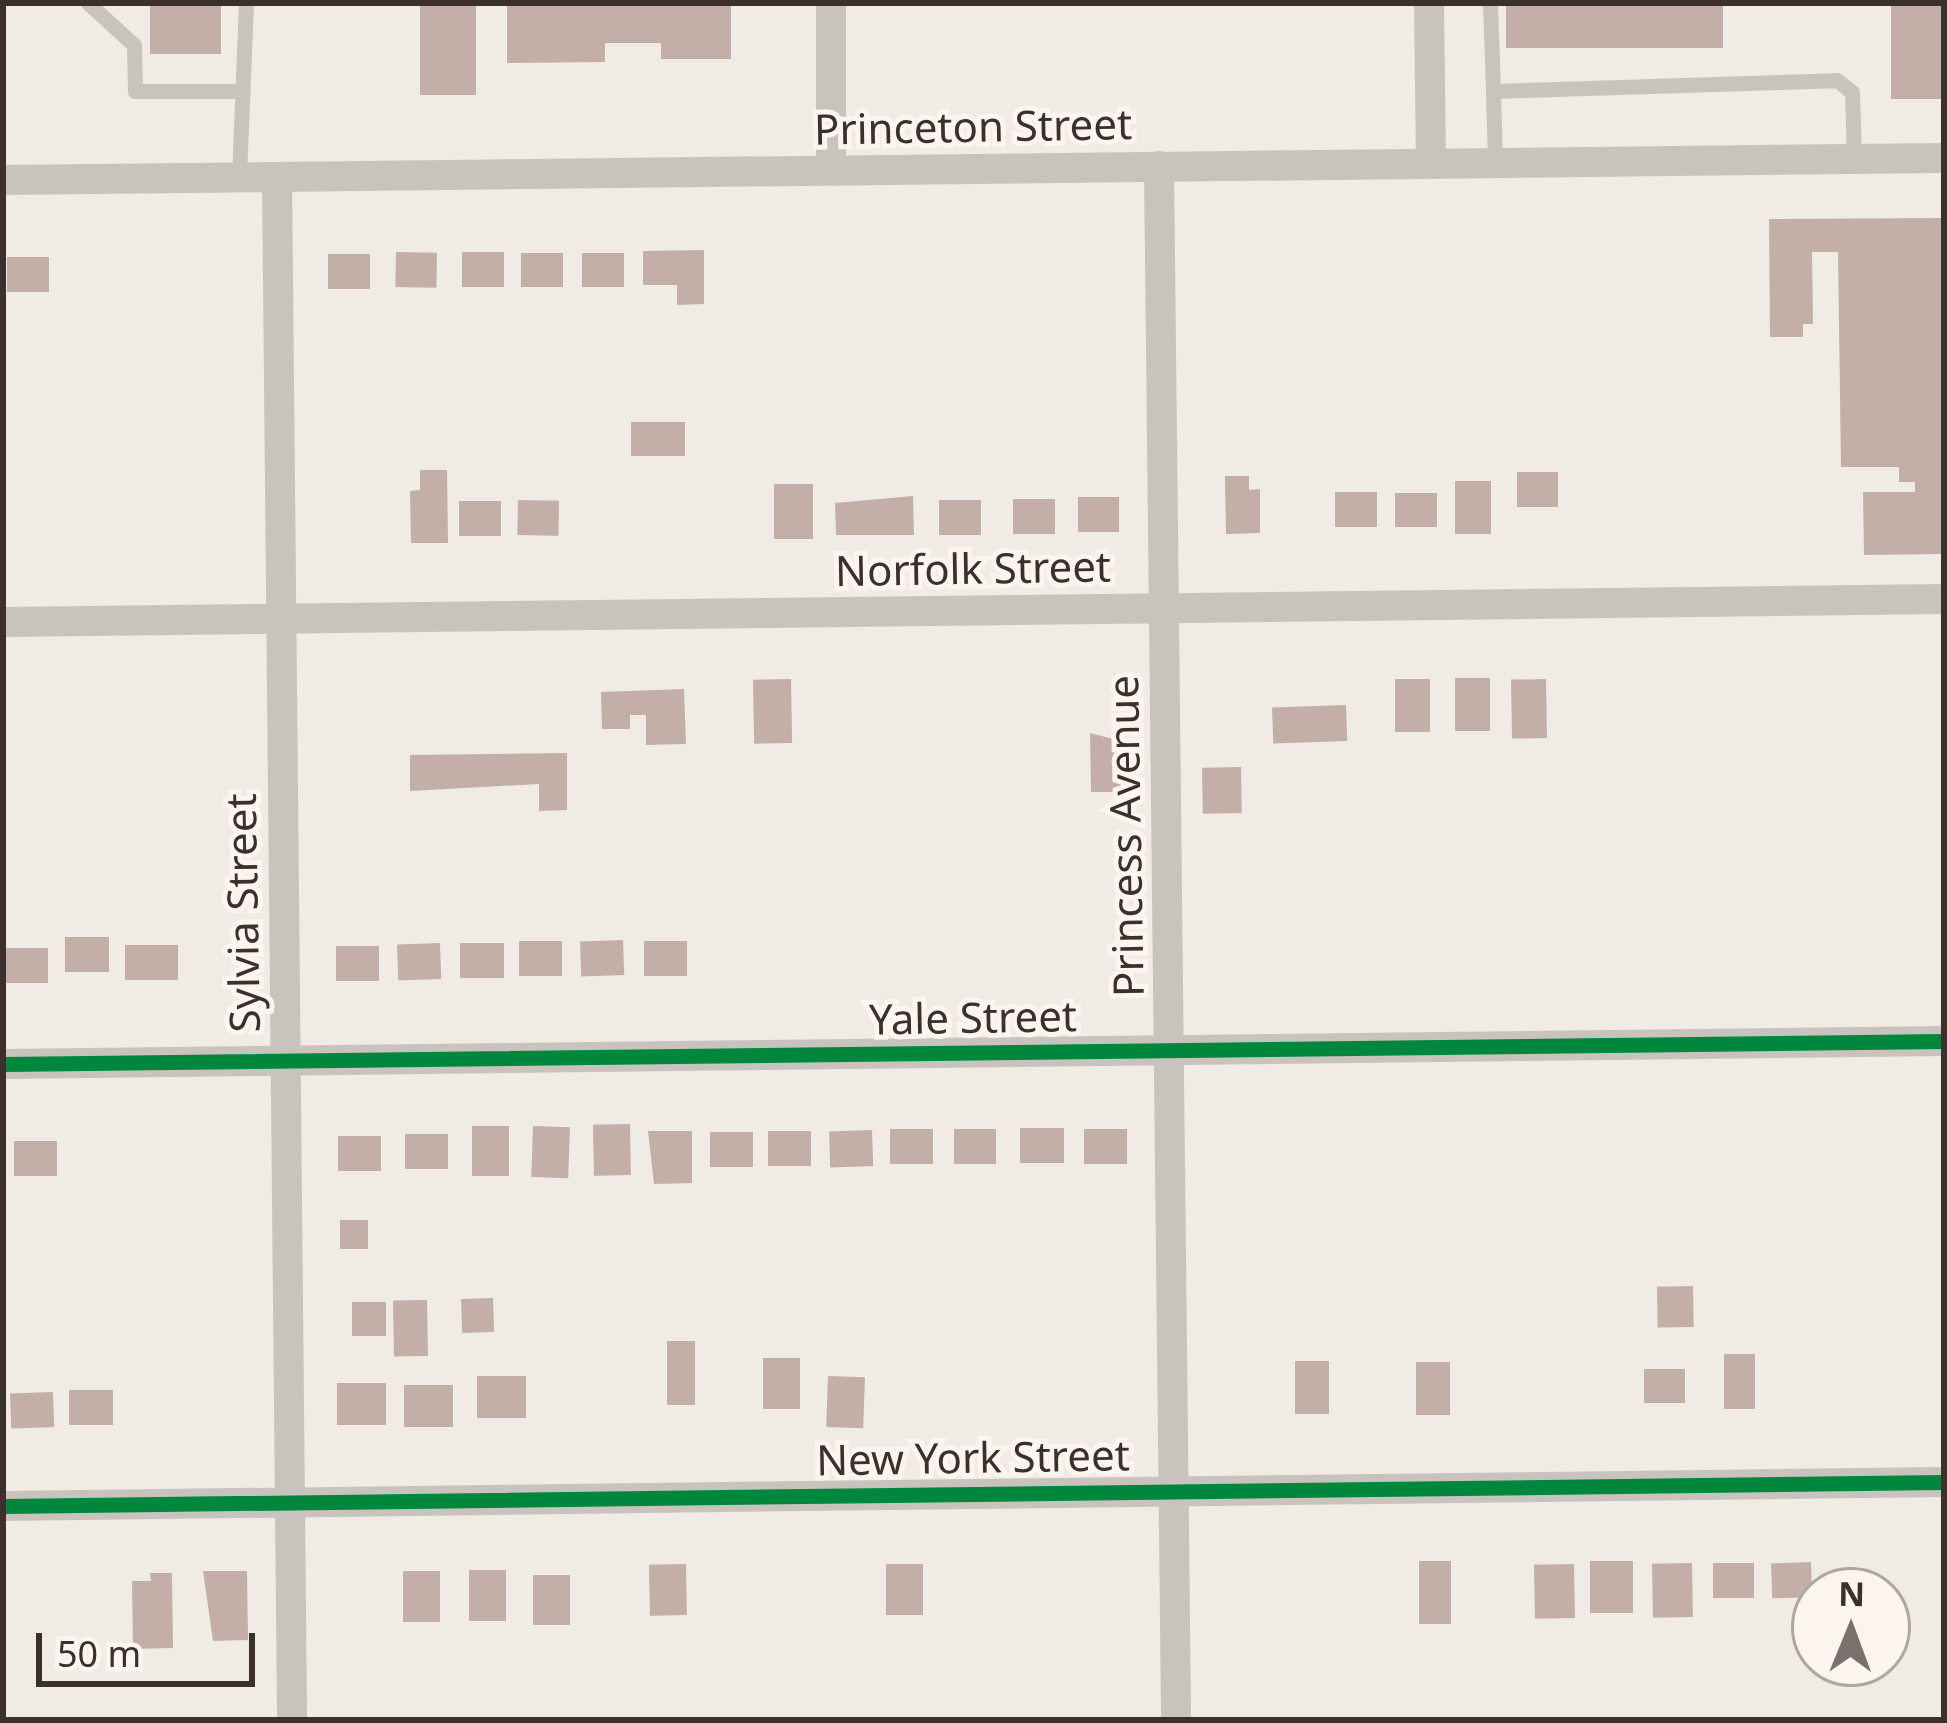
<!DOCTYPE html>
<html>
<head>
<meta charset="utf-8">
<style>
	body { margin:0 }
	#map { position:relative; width:1947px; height:1723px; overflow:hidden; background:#f0ebe5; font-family:"Noto Sans",sans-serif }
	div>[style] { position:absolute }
	.building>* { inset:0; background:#c3afa7; transform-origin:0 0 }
	.lane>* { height:15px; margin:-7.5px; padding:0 7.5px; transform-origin:7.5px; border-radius:7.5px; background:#c9c3be }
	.street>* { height:30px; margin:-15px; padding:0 15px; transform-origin:15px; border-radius:15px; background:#c9c3be }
	.cycleway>* { height:15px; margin:-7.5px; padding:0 7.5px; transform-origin:7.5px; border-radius:7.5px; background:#00873e }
	span { translate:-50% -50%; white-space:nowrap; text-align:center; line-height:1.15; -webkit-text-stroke:10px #fbf5ee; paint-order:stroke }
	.street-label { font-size:42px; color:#3b302b }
	.frame { position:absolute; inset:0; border:6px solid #3b302b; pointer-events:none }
	.north { position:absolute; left:1791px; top:1567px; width:120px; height:120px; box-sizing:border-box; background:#fbf5ee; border:3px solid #aea6a0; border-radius:50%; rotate:1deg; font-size:33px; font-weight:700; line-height:48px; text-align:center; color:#3b302b }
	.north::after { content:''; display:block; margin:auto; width:42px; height:54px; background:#7a716c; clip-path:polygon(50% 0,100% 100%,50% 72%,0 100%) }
	.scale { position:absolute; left:36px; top:1633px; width:219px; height:54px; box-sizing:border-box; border:6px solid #3b302b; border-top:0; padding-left:15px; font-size:36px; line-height:42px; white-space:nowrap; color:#3b302b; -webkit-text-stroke:9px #fbf5ee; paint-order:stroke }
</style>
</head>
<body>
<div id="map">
	<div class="building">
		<div style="left:150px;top:3px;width:71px;height:51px"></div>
		<div style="left:420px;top:3px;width:56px;height:92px"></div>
		<div style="clip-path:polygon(507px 3px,731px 3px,731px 59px,661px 59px,661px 43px,605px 43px,605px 62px,507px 63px)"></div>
		<div style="left:1506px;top:3px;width:217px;height:45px"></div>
		<div style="left:1891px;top:3px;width:53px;height:96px"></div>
		<div style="clip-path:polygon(1944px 218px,1944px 554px,1864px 555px,1863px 492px,1915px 492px,1915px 482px,1899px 482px,1899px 467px,1841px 467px,1838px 252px,1812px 252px,1813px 324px,1803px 324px,1803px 337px,1770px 337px,1769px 219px)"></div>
		<div style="clip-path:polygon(704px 250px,704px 304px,677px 305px,677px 285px,643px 285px,643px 251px)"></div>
		<div style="left:396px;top:252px;width:41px;height:35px;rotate:1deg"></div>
		<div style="left:462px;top:252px;width:42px;height:35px"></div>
		<div style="left:521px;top:253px;width:42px;height:34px"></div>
		<div style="left:582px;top:253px;width:42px;height:34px"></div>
		<div style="left:370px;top:254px;width:35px;height:42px;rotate:90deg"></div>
		<div style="left:7px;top:257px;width:42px;height:35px"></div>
		<div style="left:631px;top:422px;width:54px;height:34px"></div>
		<div style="clip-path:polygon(420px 470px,447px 470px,448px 543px,411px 543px,410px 491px,420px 490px)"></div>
		<div style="left:1517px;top:472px;width:41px;height:35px"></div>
		<div style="clip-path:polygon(1225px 476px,1249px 476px,1249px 490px,1260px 489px,1260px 533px,1226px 534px)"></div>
		<div style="left:1491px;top:481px;width:53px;height:36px;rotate:90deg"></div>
		<div style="left:774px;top:484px;width:39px;height:55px"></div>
		<div style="left:1335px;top:492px;width:42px;height:35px"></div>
		<div style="left:1395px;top:493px;width:42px;height:34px"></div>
		<div style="clip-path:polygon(913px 496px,914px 535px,836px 535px,835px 503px)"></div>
		<div style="left:1078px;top:497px;width:41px;height:35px"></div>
		<div style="left:1013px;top:499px;width:42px;height:35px"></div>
		<div style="left:518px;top:500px;width:41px;height:35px;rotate:1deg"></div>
		<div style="left:939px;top:500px;width:42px;height:35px"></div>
		<div style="left:459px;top:501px;width:42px;height:35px"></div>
		<div style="left:1455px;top:678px;width:35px;height:53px"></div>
		<div style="left:791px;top:679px;width:64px;height:38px;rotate:89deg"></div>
		<div style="left:1395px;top:679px;width:35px;height:53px"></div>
		<div style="left:1546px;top:679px;width:59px;height:35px;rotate:89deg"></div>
		<div style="clip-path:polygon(684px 689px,686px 744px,646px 745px,646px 715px,630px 715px,630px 729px,602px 729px,601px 692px)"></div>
		<div style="left:1346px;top:705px;width:36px;height:74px;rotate:88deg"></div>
		<div style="clip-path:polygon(1090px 733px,1125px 742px,1126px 792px,1091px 792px)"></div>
		<div style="clip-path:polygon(567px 753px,567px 810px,539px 811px,539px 784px,410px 791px,410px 755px)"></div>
		<div style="left:1241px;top:767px;width:46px;height:39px;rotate:89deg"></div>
		<div style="left:65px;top:937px;width:44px;height:35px"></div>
		<div style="left:623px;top:940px;width:35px;height:43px;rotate:88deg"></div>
		<div style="left:562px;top:941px;width:35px;height:43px;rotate:90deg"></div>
		<div style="left:644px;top:941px;width:43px;height:35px"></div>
		<div style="left:440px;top:943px;width:36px;height:43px;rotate:88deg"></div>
		<div style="left:460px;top:943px;width:44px;height:35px"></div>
		<div style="left:125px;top:945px;width:53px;height:35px"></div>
		<div style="left:336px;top:946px;width:43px;height:35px"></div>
		<div style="left:48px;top:948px;width:35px;height:43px;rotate:90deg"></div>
		<div style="left:630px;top:1124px;width:51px;height:37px;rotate:89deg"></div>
		<div style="left:472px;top:1126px;width:37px;height:50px"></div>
		<div style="left:533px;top:1126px;width:37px;height:51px;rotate:2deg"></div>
		<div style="left:1020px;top:1128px;width:44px;height:35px"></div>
		<div style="left:890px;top:1129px;width:43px;height:35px"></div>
		<div style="left:954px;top:1129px;width:42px;height:35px"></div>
		<div style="left:1084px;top:1129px;width:43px;height:35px"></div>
		<div style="left:872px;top:1130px;width:36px;height:43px;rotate:88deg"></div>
		<div style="clip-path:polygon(648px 1131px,692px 1131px,692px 1183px,654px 1184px)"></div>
		<div style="left:768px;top:1131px;width:43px;height:35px"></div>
		<div style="left:710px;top:1132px;width:43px;height:35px"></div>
		<div style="left:405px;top:1134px;width:43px;height:35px"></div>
		<div style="left:381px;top:1136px;width:35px;height:43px;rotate:90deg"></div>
		<div style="left:14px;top:1141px;width:43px;height:35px"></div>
		<div style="left:340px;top:1220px;width:28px;height:29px"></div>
		<div style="left:1693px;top:1286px;width:41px;height:36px;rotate:89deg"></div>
		<div style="left:493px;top:1298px;width:34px;height:32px;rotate:88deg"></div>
		<div style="left:427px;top:1300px;width:56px;height:34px;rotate:89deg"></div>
		<div style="left:386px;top:1302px;width:34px;height:34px;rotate:90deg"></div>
		<div style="left:667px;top:1341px;width:28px;height:64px"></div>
		<div style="left:1724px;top:1354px;width:31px;height:55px"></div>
		<div style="left:800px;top:1358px;width:51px;height:37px;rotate:90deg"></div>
		<div style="left:1295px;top:1361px;width:34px;height:53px"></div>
		<div style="left:1416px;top:1362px;width:34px;height:53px"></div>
		<div style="left:1644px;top:1369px;width:41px;height:34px"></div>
		<div style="left:477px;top:1376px;width:49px;height:42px"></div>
		<div style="left:828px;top:1376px;width:37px;height:51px;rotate:2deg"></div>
		<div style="left:386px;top:1383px;width:42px;height:49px;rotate:90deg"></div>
		<div style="left:404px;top:1385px;width:49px;height:42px"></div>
		<div style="left:113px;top:1390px;width:35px;height:44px;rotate:90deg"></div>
		<div style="left:53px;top:1392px;width:35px;height:43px;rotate:88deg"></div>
		<div style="left:1419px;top:1561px;width:32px;height:63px"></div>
		<div style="left:1590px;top:1561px;width:43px;height:52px"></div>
		<div style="left:1811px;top:1562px;width:35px;height:40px;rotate:88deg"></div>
		<div style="left:1692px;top:1563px;width:54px;height:40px;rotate:89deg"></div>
		<div style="left:1754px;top:1563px;width:35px;height:41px;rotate:90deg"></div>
		<div style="left:686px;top:1564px;width:51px;height:37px;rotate:89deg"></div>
		<div style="left:886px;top:1564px;width:37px;height:51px"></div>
		<div style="left:1574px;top:1564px;width:54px;height:40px;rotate:89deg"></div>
		<div style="left:506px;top:1570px;width:51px;height:37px;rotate:90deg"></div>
		<div style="clip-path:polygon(203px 1571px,247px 1571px,248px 1640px,213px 1641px)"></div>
		<div style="left:403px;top:1571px;width:37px;height:51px"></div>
		<div style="clip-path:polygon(150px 1573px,172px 1573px,173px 1648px,133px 1649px,132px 1581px,151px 1581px)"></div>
		<div style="left:533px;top:1575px;width:37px;height:50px"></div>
	</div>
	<div class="lane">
		<div style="left:88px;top:3px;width:62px;rotate:42.4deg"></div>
		<div style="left:134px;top:45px;width:46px;rotate:88.8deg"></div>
		<div style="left:135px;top:91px;width:103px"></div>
		<div style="left:1490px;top:3px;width:88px;rotate:88deg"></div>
		<div style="left:1495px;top:160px;width:69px;rotate:-91.7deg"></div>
		<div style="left:1493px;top:91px;width:344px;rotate:-1.8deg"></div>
		<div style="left:1837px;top:80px;width:19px;rotate:39deg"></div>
		<div style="left:1852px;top:92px;width:66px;rotate:88.3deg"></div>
		<div style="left:239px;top:177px;width:174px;rotate:-87.7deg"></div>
	</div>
	<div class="street">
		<div style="left:1429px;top:3px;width:160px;rotate:89.3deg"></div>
		<div style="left:1159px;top:166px;width:1554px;rotate:89.37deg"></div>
		<div style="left:831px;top:170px;width:167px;rotate:-90deg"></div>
		<div style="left:277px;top:177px;width:1543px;rotate:89.44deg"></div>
		<div style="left:3px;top:180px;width:1941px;rotate:-0.65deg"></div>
		<div style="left:3px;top:622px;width:1941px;rotate:-0.68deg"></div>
		<div style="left:3px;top:1064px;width:1941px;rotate:-0.68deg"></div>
		<div style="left:3px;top:1506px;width:1941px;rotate:-0.71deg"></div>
	</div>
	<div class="cycleway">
		<div style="left:3px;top:1064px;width:1941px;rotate:-0.68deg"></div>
		<div style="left:3px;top:1506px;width:1941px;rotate:-0.71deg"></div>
	</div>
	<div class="street-label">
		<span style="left:973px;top:126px;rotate:-1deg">Princeton Street</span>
		<span style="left:973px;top:568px;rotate:-1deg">Norfolk Street</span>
		<span style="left:1125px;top:836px;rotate:-91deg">Princess Avenue</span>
		<span style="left:242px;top:913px;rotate:-91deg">Sylvia Street</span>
		<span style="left:973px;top:1017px;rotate:-1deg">Yale Street</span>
		<span style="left:973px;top:1457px;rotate:-1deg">New York Street</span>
	</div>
	<div class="frame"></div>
	<div class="north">N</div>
	<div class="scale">50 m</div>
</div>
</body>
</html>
